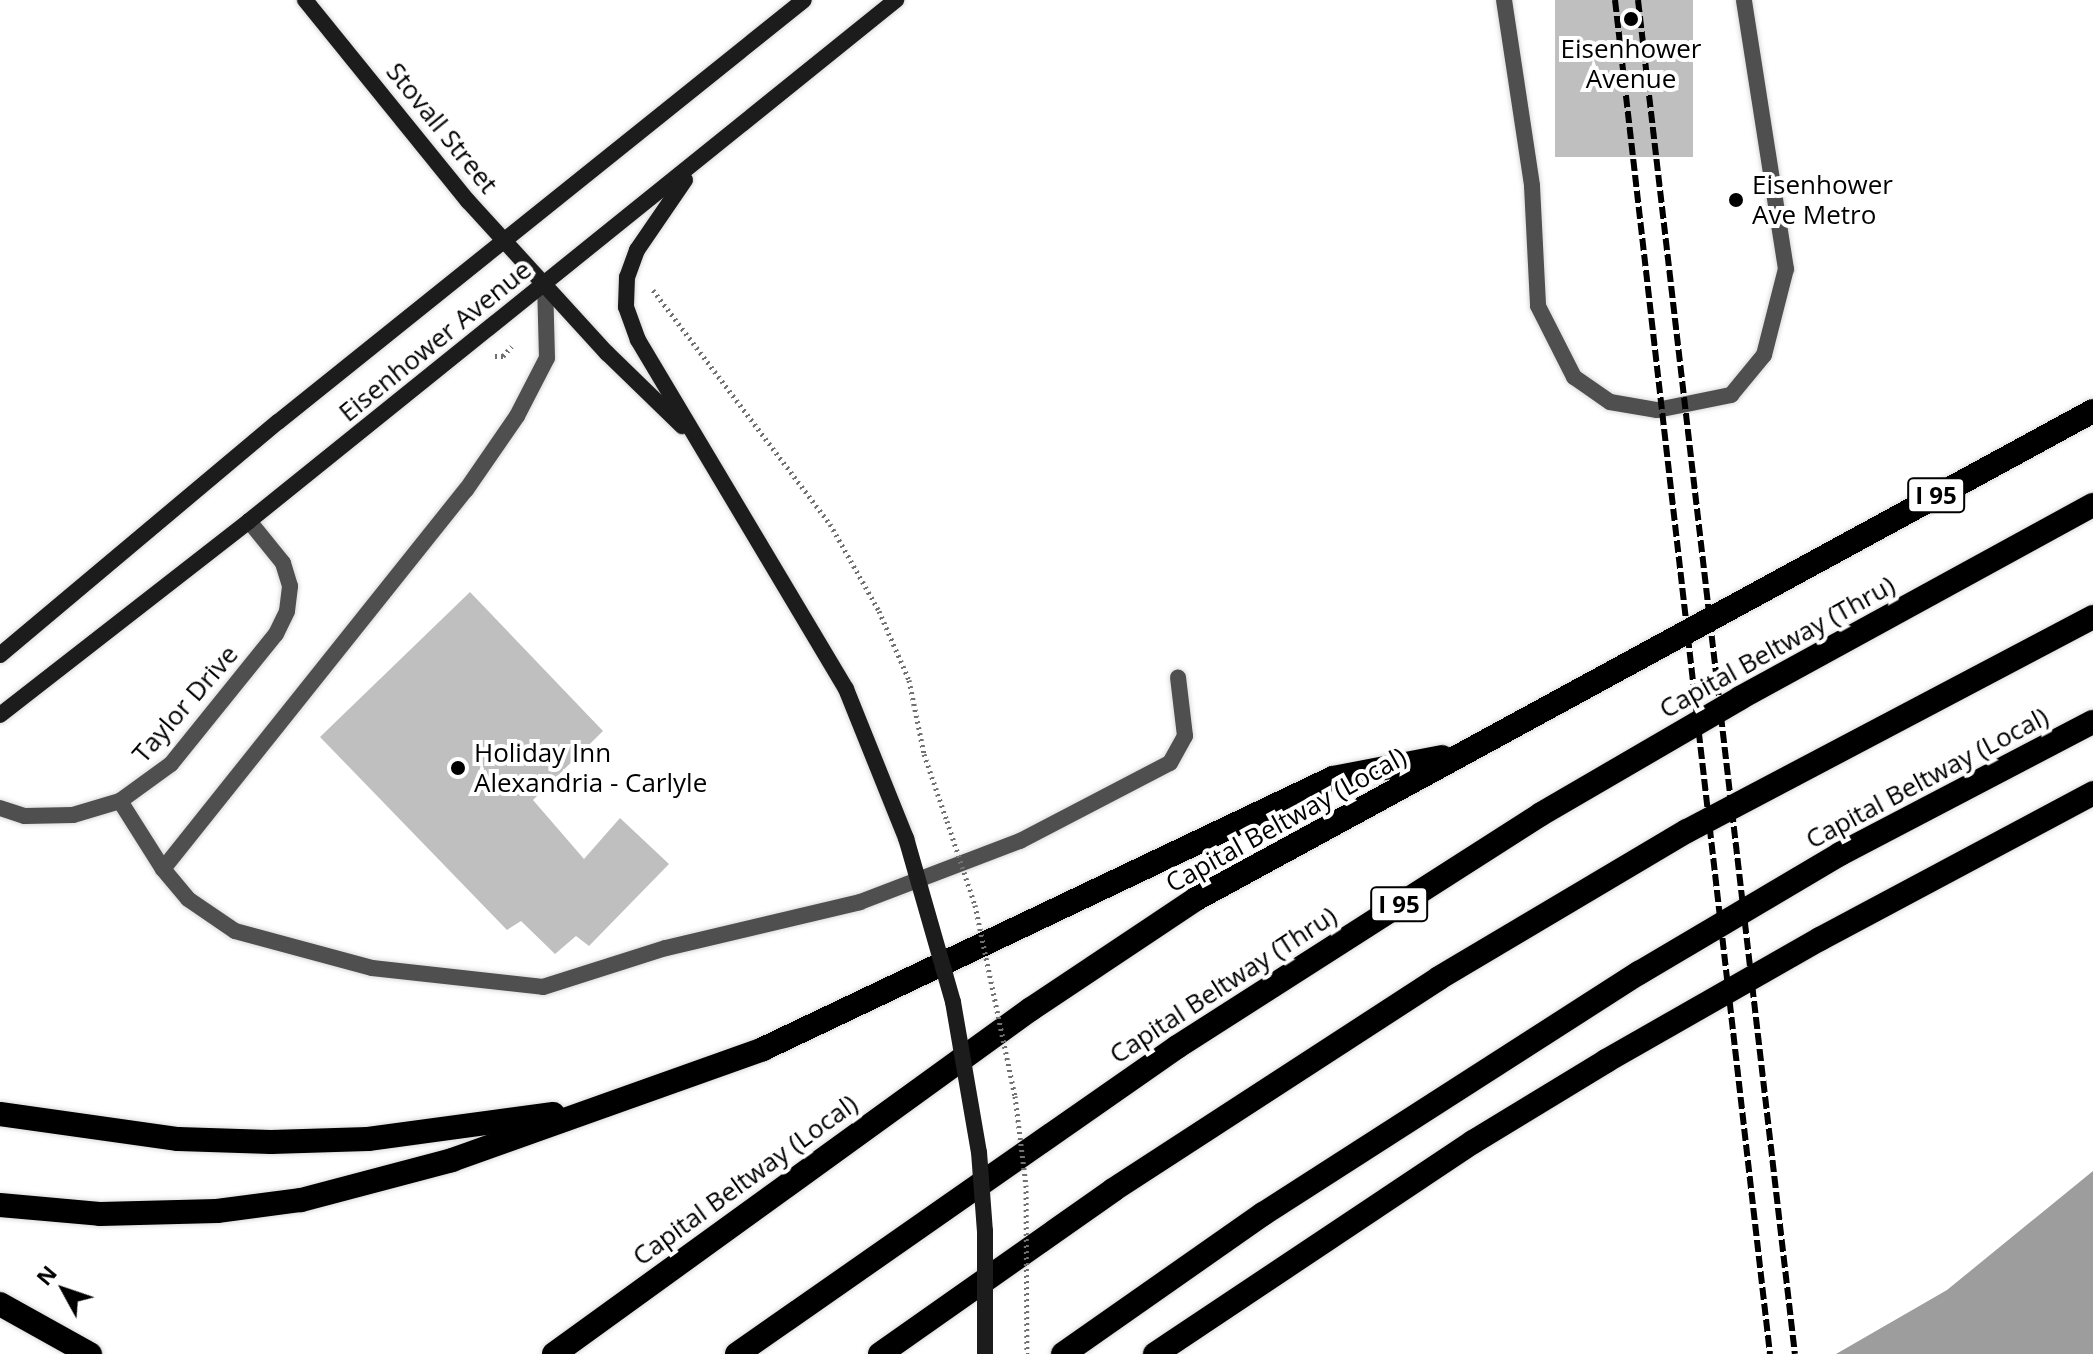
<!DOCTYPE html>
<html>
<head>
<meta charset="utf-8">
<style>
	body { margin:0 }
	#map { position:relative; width:2093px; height:1354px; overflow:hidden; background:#fff; font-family:"Open Sans",sans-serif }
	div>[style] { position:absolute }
	.water>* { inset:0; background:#9d9d9d }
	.building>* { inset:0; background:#bfbfbf; transform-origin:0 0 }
	.path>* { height:5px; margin-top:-2.5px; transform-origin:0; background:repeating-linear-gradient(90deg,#717171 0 2px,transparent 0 6px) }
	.roads { filter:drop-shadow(0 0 2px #dbdbdb) drop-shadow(0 0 2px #dbdbdb) }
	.service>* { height:16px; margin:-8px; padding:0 8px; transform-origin:8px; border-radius:8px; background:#4f4f4f }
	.minor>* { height:16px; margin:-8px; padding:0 8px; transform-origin:8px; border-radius:8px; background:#4f4f4f }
	.secondary>* { height:16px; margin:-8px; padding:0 8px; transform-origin:8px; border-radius:8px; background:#1c1c1c }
	.motorway>* { height:24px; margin:-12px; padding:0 12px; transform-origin:12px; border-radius:12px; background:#000 }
	.rail>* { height:6px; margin-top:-3px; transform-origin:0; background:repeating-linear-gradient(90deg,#000 0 12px,transparent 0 16px) }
	.path-bridge>* { height:5px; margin-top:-2.5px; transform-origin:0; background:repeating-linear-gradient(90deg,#717171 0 2px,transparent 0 6px) }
	.secondary-bridge>* { height:16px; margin:-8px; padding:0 8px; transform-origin:8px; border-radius:8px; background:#1c1c1c }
	.dots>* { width:22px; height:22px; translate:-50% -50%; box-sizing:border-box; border:4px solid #fff; border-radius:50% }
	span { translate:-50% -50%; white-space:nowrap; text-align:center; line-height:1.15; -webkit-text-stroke:8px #fff; paint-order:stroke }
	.shield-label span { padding:2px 6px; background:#fff; border:2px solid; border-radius:6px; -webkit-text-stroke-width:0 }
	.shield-label { font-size:24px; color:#000; font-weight:700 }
	.poi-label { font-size:26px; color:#000 }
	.left { translate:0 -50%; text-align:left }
	.street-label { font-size:26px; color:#000 }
	.north { position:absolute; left:24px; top:1250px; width:80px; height:80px; -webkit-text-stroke:6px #fff; paint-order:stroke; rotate:310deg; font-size:22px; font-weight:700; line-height:32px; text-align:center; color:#000 }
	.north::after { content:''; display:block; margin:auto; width:28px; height:36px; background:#000; clip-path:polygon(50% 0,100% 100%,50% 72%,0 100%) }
</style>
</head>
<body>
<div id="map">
	<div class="water">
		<div style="clip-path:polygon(2093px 1171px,2093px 1354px,1836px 1354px,1947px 1290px)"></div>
	</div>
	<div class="building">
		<div style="left:1555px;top:0;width:138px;height:157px"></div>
		<div style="clip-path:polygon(470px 592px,603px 731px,533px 800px,584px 859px,620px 818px,669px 864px,589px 946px,576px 936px,555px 954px,521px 921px,507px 930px,320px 737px)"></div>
	</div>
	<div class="path">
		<div style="left:653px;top:290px;width:293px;rotate:52.9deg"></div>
		<div style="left:830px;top:524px;width:100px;rotate:60.6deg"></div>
		<div style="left:879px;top:611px;width:75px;rotate:66.5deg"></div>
		<div style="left:909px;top:680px;width:76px;rotate:78.5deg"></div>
		<div style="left:924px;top:754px;width:71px;rotate:71.1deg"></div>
		<div style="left:495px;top:356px;width:8px"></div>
		<div style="left:503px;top:356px;width:13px;rotate:-48deg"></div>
	</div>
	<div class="roads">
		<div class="service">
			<div style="left:1504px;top:0;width:188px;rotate:81.4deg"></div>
			<div style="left:1532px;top:186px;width:120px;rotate:87.1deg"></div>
			<div style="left:1538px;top:306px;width:80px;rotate:63.1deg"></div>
			<div style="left:1574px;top:377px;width:44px;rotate:34.8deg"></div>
			<div style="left:1610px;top:402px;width:48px;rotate:9.7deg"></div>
			<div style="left:1657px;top:410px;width:76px;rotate:-11.5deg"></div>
			<div style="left:1731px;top:395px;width:52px;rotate:-50.5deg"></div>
			<div style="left:1764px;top:355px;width:89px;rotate:-75.7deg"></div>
			<div style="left:1786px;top:269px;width:272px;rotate:-98.9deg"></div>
			<div style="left:120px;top:801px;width:80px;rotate:57.7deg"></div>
			<div style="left:163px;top:869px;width:39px;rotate:50deg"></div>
			<div style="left:188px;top:899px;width:57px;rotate:34.2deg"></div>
			<div style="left:235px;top:931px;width:142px;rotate:15.1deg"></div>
			<div style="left:372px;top:968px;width:172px;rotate:6.3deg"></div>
			<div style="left:543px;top:987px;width:129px;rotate:-17.6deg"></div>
			<div style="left:666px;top:948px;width:199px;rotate:-13.3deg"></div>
			<div style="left:860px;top:902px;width:171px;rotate:-20.9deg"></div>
			<div style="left:1020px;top:841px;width:169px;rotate:-27.5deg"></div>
			<div style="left:1170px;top:763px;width:31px;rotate:-61deg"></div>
			<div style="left:1185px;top:736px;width:59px;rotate:-96.8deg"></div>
			<div style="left:163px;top:869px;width:485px;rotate:-51.4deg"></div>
			<div style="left:466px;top:490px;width:90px;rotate:-55.4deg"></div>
			<div style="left:517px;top:416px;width:65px;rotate:-62.7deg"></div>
			<div style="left:547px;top:358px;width:75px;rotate:-91.5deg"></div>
		</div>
		<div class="minor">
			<div style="left:0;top:808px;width:26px;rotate:18deg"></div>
			<div style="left:25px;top:816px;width:48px;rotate:-1.2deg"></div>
			<div style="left:73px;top:815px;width:49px;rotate:-16.6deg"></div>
			<div style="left:120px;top:801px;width:63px;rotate:-36deg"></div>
			<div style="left:171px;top:764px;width:167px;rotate:-51.1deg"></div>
			<div style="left:276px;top:634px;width:25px;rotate:-64deg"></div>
			<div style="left:287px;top:611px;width:25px;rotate:-83deg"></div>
			<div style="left:290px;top:586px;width:24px;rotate:-107deg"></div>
			<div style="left:283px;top:563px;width:54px;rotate:-129deg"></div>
		</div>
		<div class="secondary">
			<div style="left:305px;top:0;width:259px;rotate:51deg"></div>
			<div style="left:468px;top:201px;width:206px;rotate:47.6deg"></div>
			<div style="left:607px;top:353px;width:105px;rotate:44.2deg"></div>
			<div style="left:685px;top:180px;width:85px;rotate:124.4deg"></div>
			<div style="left:637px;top:250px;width:29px;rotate:110deg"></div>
			<div style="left:627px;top:277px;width:30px;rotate:92deg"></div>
			<div style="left:626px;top:307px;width:35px;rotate:70deg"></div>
			<div style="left:638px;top:340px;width:406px;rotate:59.2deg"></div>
			<div style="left:846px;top:689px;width:161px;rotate:68.1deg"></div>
			<div style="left:0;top:655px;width:363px;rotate:-40deg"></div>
			<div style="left:278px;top:422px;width:674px;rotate:-38.74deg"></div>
			<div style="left:0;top:715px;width:316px;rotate:-37.9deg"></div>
			<div style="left:249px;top:521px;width:831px;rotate:-38.84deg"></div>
		</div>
		<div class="motorway">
			<div style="left:0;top:1114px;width:180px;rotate:8deg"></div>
			<div style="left:178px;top:1139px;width:93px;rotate:1.8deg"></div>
			<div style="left:271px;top:1142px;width:97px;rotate:-1.8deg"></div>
			<div style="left:368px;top:1139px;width:187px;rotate:-7.7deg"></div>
			<div style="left:0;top:1205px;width:100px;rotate:5.1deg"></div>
			<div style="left:100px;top:1214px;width:117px;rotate:-1.5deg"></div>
			<div style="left:217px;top:1211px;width:85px;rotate:-7.5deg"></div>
			<div style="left:301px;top:1200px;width:156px;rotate:-14.8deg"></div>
			<div style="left:452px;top:1160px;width:330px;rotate:-19.6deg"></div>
			<div style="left:763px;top:1049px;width:631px;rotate:-25.43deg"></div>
			<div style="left:1333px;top:778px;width:111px;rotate:-10.9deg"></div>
			<div style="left:0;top:1304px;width:103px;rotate:29.1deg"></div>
			<div style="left:554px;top:1354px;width:589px;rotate:-35.88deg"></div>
			<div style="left:1031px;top:1009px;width:198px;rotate:-33.7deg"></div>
			<div style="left:1196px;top:899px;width:1021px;rotate:-28.55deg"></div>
			<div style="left:737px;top:1354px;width:537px;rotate:-34.9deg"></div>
			<div style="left:1177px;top:1047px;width:432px;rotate:-32.6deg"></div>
			<div style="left:1541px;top:814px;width:230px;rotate:-30.2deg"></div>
			<div style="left:1740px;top:698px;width:402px;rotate:-28.7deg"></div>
			<div style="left:880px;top:1354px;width:285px;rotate:-35.1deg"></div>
			<div style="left:1113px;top:1190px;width:389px;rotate:-33deg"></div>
			<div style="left:1439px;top:978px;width:288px;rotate:-30.7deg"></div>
			<div style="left:1687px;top:831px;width:459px;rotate:-27.8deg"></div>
			<div style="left:1063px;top:1354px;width:244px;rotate:-35deg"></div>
			<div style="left:1263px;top:1214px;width:447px;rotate:-32.7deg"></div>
			<div style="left:1639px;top:973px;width:234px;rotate:-30.6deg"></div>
			<div style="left:1840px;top:854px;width:285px;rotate:-27.6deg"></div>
			<div style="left:1155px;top:1354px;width:382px;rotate:-33.7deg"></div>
			<div style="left:1473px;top:1142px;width:156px;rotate:-31.3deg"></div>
			<div style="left:1606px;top:1061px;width:246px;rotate:-29.7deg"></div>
			<div style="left:1820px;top:939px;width:310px;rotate:-28.1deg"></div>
		</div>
	</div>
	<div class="rail">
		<div style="left:1615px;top:0;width:1363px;rotate:83.47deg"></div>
		<div style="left:1638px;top:0;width:1363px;rotate:83.39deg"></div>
	</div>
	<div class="path-bridge">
		<div style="left:947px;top:821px;width:89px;rotate:71.6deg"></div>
		<div style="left:975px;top:905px;width:195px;rotate:78.2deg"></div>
		<div style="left:1015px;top:1096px;width:90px;rotate:83deg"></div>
		<div style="left:1026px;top:1185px;width:169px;rotate:89.7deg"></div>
	</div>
	<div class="secondary-bridge">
		<div style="left:906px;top:838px;width:171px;rotate:74deg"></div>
		<div style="left:953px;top:1002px;width:152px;rotate:80.2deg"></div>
		<div style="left:979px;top:1152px;width:79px;rotate:85.7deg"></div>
		<div style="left:985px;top:1231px;width:123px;rotate:90deg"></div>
	</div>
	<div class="dots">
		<div style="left:1631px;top:19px;background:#000"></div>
		<div style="left:1736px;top:200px;background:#000"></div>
		<div style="left:458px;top:768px;background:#000"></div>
	</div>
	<div class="shield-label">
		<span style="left:1936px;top:495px">I 95</span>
		<span style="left:1399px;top:904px">I 95</span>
	</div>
	<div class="poi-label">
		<span style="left:1631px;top:64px">Eisenhower<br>Avenue</span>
		<span class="left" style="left:1752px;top:200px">Eisenhower<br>Ave Metro</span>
		<span class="left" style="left:474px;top:768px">Holiday Inn<br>Alexandria - Carlyle</span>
	</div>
	<div class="street-label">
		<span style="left:442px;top:128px;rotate:51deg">Stovall Street</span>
		<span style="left:435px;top:341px;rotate:-39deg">Eisenhower Avenue</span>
		<span style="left:1777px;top:647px;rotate:-29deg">Capital Beltway (Thru)</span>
		<span style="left:185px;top:704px;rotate:-49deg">Taylor Drive</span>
		<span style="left:1927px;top:778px;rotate:-28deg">Capital Beltway (Local)</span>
		<span style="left:1286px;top:820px;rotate:-29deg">Capital Beltway (Local)</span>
		<span style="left:1223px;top:985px;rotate:-33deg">Capital Beltway (Thru)</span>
		<span style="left:745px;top:1180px;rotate:-36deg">Capital Beltway (Local)</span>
	</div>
	<div class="north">N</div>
</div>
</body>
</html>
